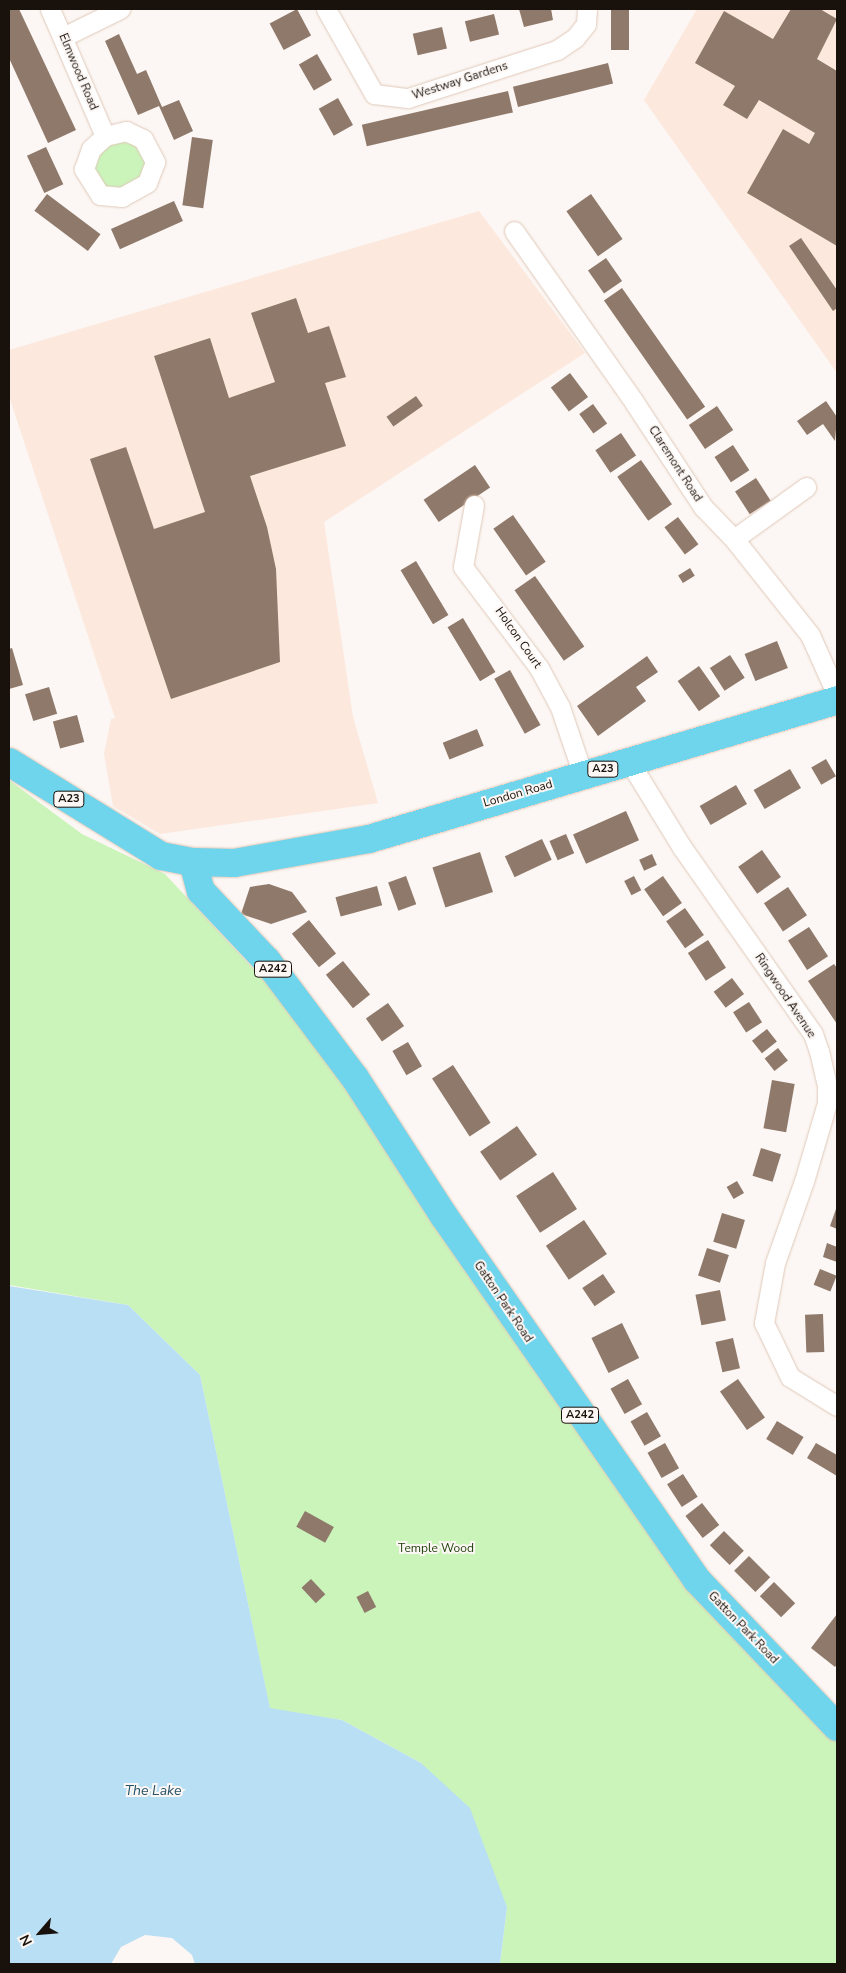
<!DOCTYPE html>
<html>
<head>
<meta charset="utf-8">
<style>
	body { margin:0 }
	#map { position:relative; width:846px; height:1973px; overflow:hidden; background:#fcf7f4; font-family:"Nunito Sans",sans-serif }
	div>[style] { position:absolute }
	.built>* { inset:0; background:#fce8dc }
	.green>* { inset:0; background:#cbf4bb }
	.water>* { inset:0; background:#b9dff4 }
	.building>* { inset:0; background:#8f796a; transform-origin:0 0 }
	.roads { filter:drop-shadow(0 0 1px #e0c8b8) drop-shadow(0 0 1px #e0c8b8) }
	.street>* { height:19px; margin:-9.5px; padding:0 9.5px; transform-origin:9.5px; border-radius:9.5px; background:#fff }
	.primary>* { height:28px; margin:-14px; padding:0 14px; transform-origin:14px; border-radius:14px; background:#6ed5ec }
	span { translate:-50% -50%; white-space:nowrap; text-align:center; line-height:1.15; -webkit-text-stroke:4px #fcf7f4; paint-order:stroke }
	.shield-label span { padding:1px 4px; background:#fcf7f4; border:1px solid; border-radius:4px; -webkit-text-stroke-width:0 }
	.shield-label { font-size:11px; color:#19110b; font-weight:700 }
	.street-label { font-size:12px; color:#19110b }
	.park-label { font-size:12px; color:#173b02 }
	.water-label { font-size:14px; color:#255268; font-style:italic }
	.frame { position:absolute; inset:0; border:10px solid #19110b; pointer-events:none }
	.north { position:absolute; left:15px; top:1908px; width:50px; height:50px; -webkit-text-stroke:4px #fcf7f4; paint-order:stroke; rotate:243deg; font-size:14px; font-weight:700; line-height:20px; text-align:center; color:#19110b }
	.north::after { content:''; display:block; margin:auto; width:18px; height:22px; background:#19110b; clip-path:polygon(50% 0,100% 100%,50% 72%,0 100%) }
</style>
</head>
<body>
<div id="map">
	<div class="built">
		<div style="clip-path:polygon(697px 9px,837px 9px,837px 373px,644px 100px)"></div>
		<div style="clip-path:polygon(479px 211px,585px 353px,324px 522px,353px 717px,378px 803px,160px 834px,113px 806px,104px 754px,111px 719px,115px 718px,9px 396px,9px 350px)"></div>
	</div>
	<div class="green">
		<div style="clip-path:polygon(122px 142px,133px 144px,143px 154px,146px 167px,134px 188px,104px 188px,93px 167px,99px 151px,111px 143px)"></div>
		<div style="clip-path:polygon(9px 780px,82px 834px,165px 874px,355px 1078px,697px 1580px,837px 1727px,837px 1964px,500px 1964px,507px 1907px,421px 1763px,342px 1720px,270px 1709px,200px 1375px,128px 1305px,9px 1285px)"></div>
	</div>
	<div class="water">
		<div style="clip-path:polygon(9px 1286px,128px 1305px,200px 1375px,270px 1708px,342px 1720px,421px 1763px,470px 1808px,507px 1907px,500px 1964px,195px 1964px,192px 1955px,172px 1938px,145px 1935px,121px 1947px,111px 1964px,9px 1964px)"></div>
	</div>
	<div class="building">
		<div style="clip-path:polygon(9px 9px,19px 9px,76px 130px,48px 143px,9px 58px)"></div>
		<div style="left:297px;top:9px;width:30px;height:31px;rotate:62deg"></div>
		<div style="clip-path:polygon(519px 9px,551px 9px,553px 20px,524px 27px)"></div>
		<div style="left:611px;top:9px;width:18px;height:41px"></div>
		<div style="clip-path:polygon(791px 9px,820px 9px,837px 19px,817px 59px,837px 71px,837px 246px,747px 193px,783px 129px,809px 144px,815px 133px,759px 100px,747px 119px,723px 105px,735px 86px,695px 63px,724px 11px,773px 39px)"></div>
		<div style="left:494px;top:14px;width:21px;height:30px;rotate:76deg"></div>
		<div style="left:442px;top:27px;width:22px;height:30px;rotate:77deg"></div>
		<div style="clip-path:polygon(119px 34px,137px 74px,146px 70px,162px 107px,179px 100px,193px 131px,174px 140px,159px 106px,138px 115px,105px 41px)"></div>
		<div style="left:317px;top:54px;width:30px;height:21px;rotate:60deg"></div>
		<div style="left:608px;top:63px;width:21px;height:98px;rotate:76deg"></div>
		<div style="left:508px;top:91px;width:22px;height:150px;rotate:77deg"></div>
		<div style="left:338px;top:98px;width:31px;height:22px;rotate:61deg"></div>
		<div style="left:192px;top:137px;width:21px;height:69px;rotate:8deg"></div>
		<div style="left:46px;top:147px;width:41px;height:21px;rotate:65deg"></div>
		<div style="left:47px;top:194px;width:67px;height:21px;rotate:37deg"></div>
		<div style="left:591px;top:194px;width:55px;height:30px;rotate:55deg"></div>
		<div style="left:174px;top:201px;width:22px;height:69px;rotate:66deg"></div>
		<div style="clip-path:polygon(801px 238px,837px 290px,837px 308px,833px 311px,789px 246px)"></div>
		<div style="left:606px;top:258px;width:28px;height:22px;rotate:55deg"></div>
		<div style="left:622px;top:288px;width:145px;height:22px;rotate:55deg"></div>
		<div style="clip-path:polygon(296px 298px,308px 333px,329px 326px,346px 377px,325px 383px,346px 446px,250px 476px,267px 527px,276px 569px,280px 662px,171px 699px,90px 459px,126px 447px,154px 529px,205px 512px,154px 356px,210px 338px,229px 398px,275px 382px,251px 313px)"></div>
		<div style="left:570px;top:373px;width:30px;height:24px;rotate:53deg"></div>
		<div style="left:416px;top:396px;width:12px;height:36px;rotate:55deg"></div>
		<div style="clip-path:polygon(826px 401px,837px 417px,835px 441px,823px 424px,807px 435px,797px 421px)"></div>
		<div style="left:593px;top:404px;width:24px;height:17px;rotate:54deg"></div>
		<div style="left:717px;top:406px;width:29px;height:34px;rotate:56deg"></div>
		<div style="left:621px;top:433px;width:27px;height:31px;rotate:56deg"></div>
		<div style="left:733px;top:445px;width:30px;height:22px;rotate:57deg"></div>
		<div style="left:641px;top:460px;width:54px;height:29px;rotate:55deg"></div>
		<div style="left:475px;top:465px;width:27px;height:62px;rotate:56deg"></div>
		<div style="left:756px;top:478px;width:27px;height:25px;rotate:57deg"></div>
		<div style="left:513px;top:515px;width:57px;height:24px;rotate:55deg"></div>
		<div style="left:678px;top:517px;width:34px;height:17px;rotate:53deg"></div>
		<div style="left:416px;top:561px;width:63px;height:18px;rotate:59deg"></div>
		<div style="left:690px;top:568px;width:9px;height:14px;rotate:58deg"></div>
		<div style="left:535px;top:576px;width:86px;height:25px;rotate:55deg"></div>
		<div style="left:463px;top:618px;width:63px;height:18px;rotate:59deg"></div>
		<div style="left:777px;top:641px;width:29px;height:35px;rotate:68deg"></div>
		<div style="clip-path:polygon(12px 648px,23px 685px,9px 689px,9px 649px)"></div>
		<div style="left:730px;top:655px;width:27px;height:24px;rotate:57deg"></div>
		<div style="clip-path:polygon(647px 656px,658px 672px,636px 687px,646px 701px,598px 736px,577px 706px)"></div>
		<div style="left:699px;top:666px;width:37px;height:26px;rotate:55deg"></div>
		<div style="left:510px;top:670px;width:63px;height:18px;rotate:61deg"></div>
		<div style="left:49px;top:687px;width:28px;height:25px;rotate:73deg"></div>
		<div style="left:77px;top:715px;width:28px;height:25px;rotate:75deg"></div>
		<div style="left:477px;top:729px;width:18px;height:37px;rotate:68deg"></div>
		<div style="left:826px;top:759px;width:20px;height:17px;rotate:60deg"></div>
		<div style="left:790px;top:769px;width:22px;height:42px;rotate:60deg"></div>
		<div style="left:736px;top:785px;width:22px;height:42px;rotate:60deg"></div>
		<div style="left:626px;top:811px;width:32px;height:58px;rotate:66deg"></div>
		<div style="left:566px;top:834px;width:21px;height:18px;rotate:67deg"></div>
		<div style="left:542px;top:839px;width:23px;height:41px;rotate:65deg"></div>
		<div style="left:762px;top:850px;width:33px;height:29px;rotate:55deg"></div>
		<div style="left:480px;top:852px;width:42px;height:50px;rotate:72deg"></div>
		<div style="left:652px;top:854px;width:12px;height:14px;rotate:66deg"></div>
		<div style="left:406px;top:876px;width:30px;height:19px;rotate:70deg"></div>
		<div style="left:634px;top:876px;width:16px;height:11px;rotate:63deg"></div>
		<div style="left:663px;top:876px;width:33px;height:23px;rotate:55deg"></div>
		<div style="clip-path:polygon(269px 884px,292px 892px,307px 912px,271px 924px,241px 914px,250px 887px)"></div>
		<div style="left:377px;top:886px;width:20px;height:43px;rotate:75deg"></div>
		<div style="left:788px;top:887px;width:34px;height:29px;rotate:56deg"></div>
		<div style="left:685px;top:908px;width:33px;height:23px;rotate:55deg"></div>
		<div style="left:309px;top:920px;width:43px;height:22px;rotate:51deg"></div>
		<div style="left:809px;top:927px;width:35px;height:25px;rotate:57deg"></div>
		<div style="left:708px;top:940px;width:33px;height:24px;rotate:57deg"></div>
		<div style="left:343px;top:961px;width:43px;height:22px;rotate:51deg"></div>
		<div style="clip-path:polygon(834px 964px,837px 968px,837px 1024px,808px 981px)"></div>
		<div style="left:732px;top:978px;width:20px;height:23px;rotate:53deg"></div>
		<div style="left:749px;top:1002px;width:24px;height:19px;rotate:57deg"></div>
		<div style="left:388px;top:1003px;width:28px;height:27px;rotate:55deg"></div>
		<div style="left:767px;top:1029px;width:16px;height:19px;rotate:52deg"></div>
		<div style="left:408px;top:1042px;width:28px;height:18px;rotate:60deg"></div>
		<div style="left:778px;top:1048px;width:16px;height:17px;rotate:52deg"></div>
		<div style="left:453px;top:1065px;width:69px;height:25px;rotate:57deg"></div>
		<div style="left:772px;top:1080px;width:23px;height:49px;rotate:10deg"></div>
		<div style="left:517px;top:1126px;width:35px;height:45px;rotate:55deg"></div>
		<div style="left:761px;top:1148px;width:21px;height:29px;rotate:17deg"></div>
		<div style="left:553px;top:1172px;width:44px;height:44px;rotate:57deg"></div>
		<div style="left:737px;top:1181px;width:14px;height:12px;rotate:60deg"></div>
		<div style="clip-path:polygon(836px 1209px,837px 1209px,837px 1229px,830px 1226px)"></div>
		<div style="left:722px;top:1213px;width:24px;height:30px;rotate:17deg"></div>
		<div style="left:584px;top:1220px;width:41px;height:46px;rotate:56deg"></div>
		<div style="clip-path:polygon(827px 1243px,837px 1247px,837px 1262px,823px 1257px)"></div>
		<div style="left:707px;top:1248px;width:23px;height:29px;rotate:18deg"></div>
		<div style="left:820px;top:1269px;width:18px;height:17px;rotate:22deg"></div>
		<div style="left:603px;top:1274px;width:22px;height:25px;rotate:56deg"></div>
		<div style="left:720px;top:1290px;width:31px;height:25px;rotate:79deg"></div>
		<div style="left:823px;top:1314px;width:38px;height:18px;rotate:88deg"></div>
		<div style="left:622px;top:1323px;width:39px;height:34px;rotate:64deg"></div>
		<div style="left:733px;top:1338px;width:31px;height:18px;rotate:77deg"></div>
		<div style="left:628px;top:1379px;width:29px;height:20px;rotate:61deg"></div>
		<div style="left:738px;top:1379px;width:47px;height:22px;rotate:55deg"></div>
		<div style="left:647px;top:1412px;width:28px;height:19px;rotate:60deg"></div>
		<div style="left:777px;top:1421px;width:31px;height:21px;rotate:31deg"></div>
		<div style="left:665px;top:1443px;width:29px;height:20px;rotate:61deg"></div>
		<div style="clip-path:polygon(816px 1443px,837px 1455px,837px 1476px,807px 1458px)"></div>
		<div style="left:683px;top:1474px;width:27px;height:19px;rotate:57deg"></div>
		<div style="left:702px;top:1503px;width:28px;height:21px;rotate:52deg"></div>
		<div style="left:305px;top:1511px;width:33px;height:18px;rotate:29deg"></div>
		<div style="left:724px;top:1531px;width:28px;height:20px;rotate:45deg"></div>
		<div style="left:749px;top:1556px;width:30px;height:21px;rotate:45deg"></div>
		<div style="left:311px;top:1579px;width:21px;height:13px;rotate:47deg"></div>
		<div style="left:774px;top:1582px;width:30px;height:20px;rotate:45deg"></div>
		<div style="left:368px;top:1591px;width:18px;height:13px;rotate:63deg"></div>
		<div style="clip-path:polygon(837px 1614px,837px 1664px,835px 1667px,811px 1648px)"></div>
	</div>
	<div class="roads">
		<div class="street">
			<div style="left:50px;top:9px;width:138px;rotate:66.6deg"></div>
			<div style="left:326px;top:9px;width:98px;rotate:60.5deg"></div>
			<div style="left:374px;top:94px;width:34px;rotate:7deg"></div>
			<div style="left:408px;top:98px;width:157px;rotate:-17.9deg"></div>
			<div style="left:557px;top:50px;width:22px;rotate:-34deg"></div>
			<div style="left:575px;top:38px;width:18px;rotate:-52deg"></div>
			<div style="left:586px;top:24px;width:15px;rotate:-86deg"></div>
			<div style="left:63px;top:37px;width:64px;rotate:-26.2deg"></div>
			<div style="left:126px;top:131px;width:19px;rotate:25deg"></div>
			<div style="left:143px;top:139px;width:26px;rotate:62deg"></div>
			<div style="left:155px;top:162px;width:22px;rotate:111deg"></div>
			<div style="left:147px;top:183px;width:29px;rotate:151deg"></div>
			<div style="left:122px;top:197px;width:22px;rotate:-175deg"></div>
			<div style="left:100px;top:195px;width:31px;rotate:-122deg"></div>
			<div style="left:84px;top:169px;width:21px;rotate:-71deg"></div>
			<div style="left:91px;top:149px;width:19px;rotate:-43deg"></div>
			<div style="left:105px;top:136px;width:22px;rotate:-13deg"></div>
			<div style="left:514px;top:231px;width:209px;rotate:54.9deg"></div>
			<div style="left:634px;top:402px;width:126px;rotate:56.7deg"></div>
			<div style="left:703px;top:507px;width:45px;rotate:45.9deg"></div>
			<div style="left:734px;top:539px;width:122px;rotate:51.6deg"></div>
			<div style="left:810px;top:635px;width:66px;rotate:65.8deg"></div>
			<div style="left:474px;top:505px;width:63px;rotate:100.1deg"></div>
			<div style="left:463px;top:567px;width:126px;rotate:53deg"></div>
			<div style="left:539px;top:668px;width:44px;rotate:61.7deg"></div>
			<div style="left:560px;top:707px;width:72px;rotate:71.3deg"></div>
			<div style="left:734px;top:539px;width:89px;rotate:-35.8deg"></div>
			<div style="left:629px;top:761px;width:100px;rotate:58.5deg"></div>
			<div style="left:681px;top:846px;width:230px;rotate:54.9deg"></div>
			<div style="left:813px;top:1034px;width:18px;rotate:71deg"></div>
			<div style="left:819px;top:1051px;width:35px;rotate:77deg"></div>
			<div style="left:827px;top:1085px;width:18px;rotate:90deg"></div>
			<div style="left:827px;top:1103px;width:81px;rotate:106.4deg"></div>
			<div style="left:804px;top:1181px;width:87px;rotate:109.5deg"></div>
			<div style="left:775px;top:1263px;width:61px;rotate:100.4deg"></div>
			<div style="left:764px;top:1323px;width:60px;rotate:64.3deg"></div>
			<div style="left:790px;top:1377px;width:55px;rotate:31.7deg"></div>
		</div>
		<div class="primary">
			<div style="left:9px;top:762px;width:179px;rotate:31.7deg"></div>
			<div style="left:161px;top:856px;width:33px;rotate:11deg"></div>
			<div style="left:193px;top:862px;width:41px;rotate:1.4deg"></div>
			<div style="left:234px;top:863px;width:137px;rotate:-10.1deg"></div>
			<div style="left:369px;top:839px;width:488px;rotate:-16.5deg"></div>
			<div style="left:193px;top:862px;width:30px;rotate:75deg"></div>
			<div style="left:201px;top:891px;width:96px;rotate:46.7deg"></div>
			<div style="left:267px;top:961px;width:146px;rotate:53.1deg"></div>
			<div style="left:355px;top:1078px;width:164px;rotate:57.2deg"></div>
			<div style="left:444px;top:1216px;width:443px;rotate:55.2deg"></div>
			<div style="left:697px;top:1580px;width:203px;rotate:46.4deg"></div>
		</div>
	</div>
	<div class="shield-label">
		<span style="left:603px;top:769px">A23</span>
		<span style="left:69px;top:799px">A23</span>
		<span style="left:273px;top:969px">A242</span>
		<span style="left:580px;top:1415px">A242</span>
	</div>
	<div class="street-label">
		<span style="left:78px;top:72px;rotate:67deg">Elmwood Road</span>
		<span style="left:460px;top:81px;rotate:-18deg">Westway Gardens</span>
		<span style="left:675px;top:464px;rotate:57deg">Claremont Road</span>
		<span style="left:518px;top:638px;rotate:55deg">Holcon Court</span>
		<span style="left:518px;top:794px;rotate:-16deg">London Road</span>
		<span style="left:785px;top:996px;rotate:56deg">Ringwood Avenue</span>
		<span style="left:503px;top:1302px;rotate:56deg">Gatton Park Road</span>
		<span style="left:743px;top:1628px;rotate:46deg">Gatton Park Road</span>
	</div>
	<div class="park-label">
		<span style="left:436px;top:1549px">Temple Wood</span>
	</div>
	<div class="water-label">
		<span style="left:153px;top:1791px">The Lake</span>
	</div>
	<div class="frame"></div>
	<div class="north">N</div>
</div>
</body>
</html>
